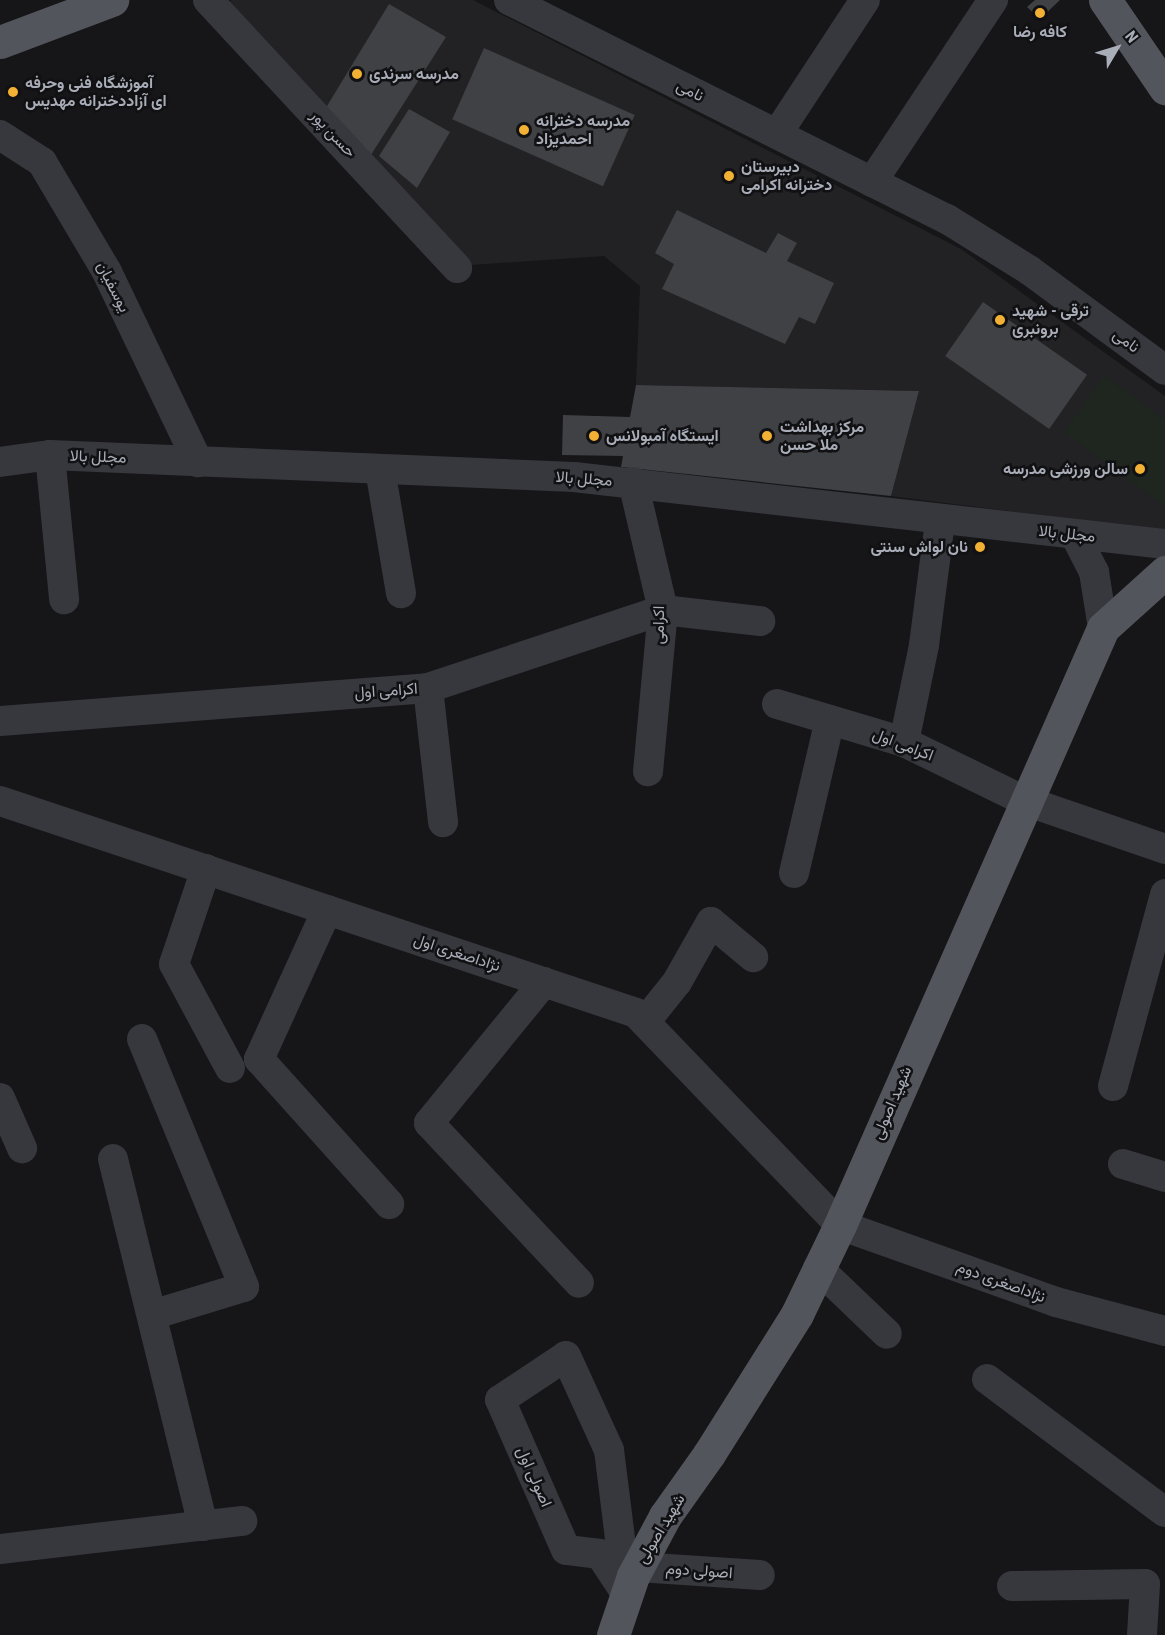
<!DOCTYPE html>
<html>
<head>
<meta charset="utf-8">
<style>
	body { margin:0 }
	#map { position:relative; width:1165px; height:1635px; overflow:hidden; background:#161618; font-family:"Roboto Condensed",Vazirmatn,sans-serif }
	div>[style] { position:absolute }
	.built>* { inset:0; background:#222225 }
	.green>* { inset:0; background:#1e261f }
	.building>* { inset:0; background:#404145; transform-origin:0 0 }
	.minor>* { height:30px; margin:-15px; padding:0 15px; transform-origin:15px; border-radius:15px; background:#37383d }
	.major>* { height:33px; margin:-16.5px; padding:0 16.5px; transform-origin:16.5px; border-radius:16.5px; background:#53555c }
	.dots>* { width:16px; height:16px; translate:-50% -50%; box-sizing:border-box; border:3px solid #111113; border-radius:50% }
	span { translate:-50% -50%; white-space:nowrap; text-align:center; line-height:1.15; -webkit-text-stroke:5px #111113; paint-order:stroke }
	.poi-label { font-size:16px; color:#a8adb8; font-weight:700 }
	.left { translate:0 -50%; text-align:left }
	.right { translate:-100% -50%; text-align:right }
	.street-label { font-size:16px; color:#a8adb8 }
	.north { position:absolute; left:1087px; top:18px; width:60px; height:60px; -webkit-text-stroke:4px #111113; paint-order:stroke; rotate:52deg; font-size:16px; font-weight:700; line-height:24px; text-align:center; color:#a8adb8 }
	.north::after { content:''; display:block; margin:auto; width:21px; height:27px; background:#a8adb8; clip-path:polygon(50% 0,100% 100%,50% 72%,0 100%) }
</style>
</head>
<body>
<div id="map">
	<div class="built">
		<div style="clip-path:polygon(232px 0,473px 0,961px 249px,1165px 396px,1165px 531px,891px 496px,919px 391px,636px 385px,640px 286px,604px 256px,471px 265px,227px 2px)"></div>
	</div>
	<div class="green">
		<div style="clip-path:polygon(1104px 376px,1165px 420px,1165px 506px,1064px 432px)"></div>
	</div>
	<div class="building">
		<div style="clip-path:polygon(1035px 0,1060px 0,1040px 19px,1027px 7px)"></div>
		<div style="clip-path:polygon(389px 4px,446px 37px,369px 158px,324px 111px)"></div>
		<div style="left:484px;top:48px;width:165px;height:78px;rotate:24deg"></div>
		<div style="clip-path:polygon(409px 109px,450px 132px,417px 188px,379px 156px)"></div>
		<div style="clip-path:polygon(677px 210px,766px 253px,778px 233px,797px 243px,787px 261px,834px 283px,815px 324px,799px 317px,785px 344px,662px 289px,674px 264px,655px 253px)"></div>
		<div style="left:983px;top:302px;width:127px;height:66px;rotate:35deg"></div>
		<div style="clip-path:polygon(636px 385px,919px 391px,891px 496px,621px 467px,623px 456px,562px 455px,563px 415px,630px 417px)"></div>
	</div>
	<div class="minor">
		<div style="left:208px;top:0;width:366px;rotate:47.1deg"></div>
		<div style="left:509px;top:0;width:490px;rotate:26.6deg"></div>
		<div style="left:947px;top:219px;width:97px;rotate:31.9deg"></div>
		<div style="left:1029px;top:270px;width:169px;rotate:36.3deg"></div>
		<div style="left:777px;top:134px;width:160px;rotate:-56.7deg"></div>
		<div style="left:0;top:135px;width:50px;rotate:32.7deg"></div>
		<div style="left:42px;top:162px;width:128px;rotate:59.4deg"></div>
		<div style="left:107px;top:272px;width:211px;rotate:64.4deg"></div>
		<div style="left:872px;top:182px;width:219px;rotate:-56.4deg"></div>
		<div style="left:50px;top:455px;width:145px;rotate:84.4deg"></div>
		<div style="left:0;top:462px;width:50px;rotate:-8deg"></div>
		<div style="left:50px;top:455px;width:524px;rotate:2.4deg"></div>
		<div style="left:574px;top:477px;width:595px;rotate:6.47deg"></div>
		<div style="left:380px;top:469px;width:126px;rotate:80.4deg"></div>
		<div style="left:633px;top:482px;width:131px;rotate:76.8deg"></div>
		<div style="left:663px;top:610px;width:162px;rotate:95.3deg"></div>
		<div style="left:1075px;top:535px;width:42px;rotate:62.8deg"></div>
		<div style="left:1094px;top:572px;width:57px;rotate:80.9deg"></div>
		<div style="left:428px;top:688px;width:135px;rotate:83.6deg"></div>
		<div style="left:777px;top:704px;width:133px;rotate:16.7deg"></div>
		<div style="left:904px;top:742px;width:132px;rotate:26deg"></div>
		<div style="left:1023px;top:800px;width:150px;rotate:19deg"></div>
		<div style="left:0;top:721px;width:429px;rotate:-4.4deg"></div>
		<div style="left:428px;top:688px;width:248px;rotate:-18.4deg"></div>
		<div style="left:663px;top:610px;width:98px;rotate:6.5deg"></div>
		<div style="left:904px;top:742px;width:99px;rotate:-78.3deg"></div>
		<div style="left:924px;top:645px;width:125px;rotate:-82.6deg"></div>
		<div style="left:0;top:801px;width:670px;rotate:18.43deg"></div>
		<div style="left:636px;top:1013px;width:294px;rotate:46.1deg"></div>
		<div style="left:840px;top:1225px;width:229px;rotate:19.6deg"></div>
		<div style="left:1056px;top:1302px;width:113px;rotate:14.9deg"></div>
		<div style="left:206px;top:869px;width:100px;rotate:108.6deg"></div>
		<div style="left:174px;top:964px;width:118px;rotate:61.7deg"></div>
		<div style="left:794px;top:873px;width:157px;rotate:-76.8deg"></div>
		<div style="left:327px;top:910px;width:164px;rotate:114.5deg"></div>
		<div style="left:259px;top:1059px;width:195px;rotate:48.1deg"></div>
		<div style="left:544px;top:982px;width:182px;rotate:129.2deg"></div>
		<div style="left:429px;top:1123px;width:219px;rotate:46.8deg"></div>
		<div style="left:645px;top:1022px;width:51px;rotate:-51.3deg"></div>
		<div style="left:677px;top:982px;width:69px;rotate:-60.5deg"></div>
		<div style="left:711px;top:922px;width:55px;rotate:39.8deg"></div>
		<div style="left:142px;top:1039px;width:268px;rotate:67.6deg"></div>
		<div style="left:244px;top:1287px;width:96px;rotate:163.1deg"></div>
		<div style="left:1113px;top:1086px;width:199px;rotate:-74.8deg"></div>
		<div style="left:0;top:1098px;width:55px;rotate:66.3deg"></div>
		<div style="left:113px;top:1159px;width:378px;rotate:76.2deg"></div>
		<div style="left:1123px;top:1164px;width:44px;rotate:17.2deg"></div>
		<div style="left:818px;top:1268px;width:95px;rotate:43.7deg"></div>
		<div style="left:566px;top:1356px;width:103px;rotate:65.4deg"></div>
		<div style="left:609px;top:1450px;width:146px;rotate:82.9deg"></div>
		<div style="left:627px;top:1595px;width:49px;rotate:-123.4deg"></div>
		<div style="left:600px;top:1554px;width:34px;rotate:-173deg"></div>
		<div style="left:566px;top:1550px;width:164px;rotate:-113.7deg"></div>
		<div style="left:500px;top:1400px;width:79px;rotate:-33.7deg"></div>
		<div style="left:987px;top:1379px;width:222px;rotate:36.8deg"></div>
		<div style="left:0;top:1549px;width:244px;rotate:-6.6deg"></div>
		<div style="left:638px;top:1567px;width:122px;rotate:3.8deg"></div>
		<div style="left:1012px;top:1586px;width:133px;rotate:-0.9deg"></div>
		<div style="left:1145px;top:1584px;width:51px;rotate:93.4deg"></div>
	</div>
	<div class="major">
		<div style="left:1105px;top:0;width:107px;rotate:55.7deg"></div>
		<div style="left:0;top:42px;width:120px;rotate:-20.6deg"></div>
		<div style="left:613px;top:1635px;width:62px;rotate:-71.3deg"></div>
		<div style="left:633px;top:1576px;width:68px;rotate:-61.9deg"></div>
		<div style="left:665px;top:1516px;width:76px;rotate:-54.6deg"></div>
		<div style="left:709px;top:1454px;width:165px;rotate:-57.8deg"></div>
		<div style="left:797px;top:1314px;width:99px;rotate:-64.2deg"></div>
		<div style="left:840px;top:1225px;width:652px;rotate:-66.22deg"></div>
		<div style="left:1103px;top:628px;width:84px;rotate:-42.1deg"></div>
	</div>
	<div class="dots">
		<div style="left:1040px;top:13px;background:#f2b134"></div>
		<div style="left:357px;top:74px;background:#f2b134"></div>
		<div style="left:13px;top:92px;background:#f2b134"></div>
		<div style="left:524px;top:130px;background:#f2b134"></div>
		<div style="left:729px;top:176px;background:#f2b134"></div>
		<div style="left:1000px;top:320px;background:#f2b134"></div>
		<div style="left:594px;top:436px;background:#f2b134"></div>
		<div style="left:767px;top:436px;background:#f2b134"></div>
		<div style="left:1140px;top:469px;background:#f2b134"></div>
		<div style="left:980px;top:547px;background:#f2b134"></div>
	</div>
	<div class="poi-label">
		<span style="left:1040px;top:32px">کافه رضا</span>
		<span class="left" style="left:369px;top:74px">مدرسه سرندی</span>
		<span class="left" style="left:25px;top:92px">آموزشگاه فنی وحرفه<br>ای آزاددخترانه مهدیس</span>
		<span class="left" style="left:536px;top:130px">مدرسه دخترانه<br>احمدیزاد</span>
		<span class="left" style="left:741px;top:176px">دبیرستان<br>دخترانه اکرامی</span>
		<span class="left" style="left:1012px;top:320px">ترقی - شهید<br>برونبری</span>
		<span class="left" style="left:780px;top:436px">مرکز بهداشت<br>ملا حسن</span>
		<span class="left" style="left:606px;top:436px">ایستگاه آمبولانس</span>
		<span class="right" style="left:1128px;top:469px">سالن ورزشی مدرسه</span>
		<span class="right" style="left:968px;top:547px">نان لواش سنتی</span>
	</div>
	<div class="street-label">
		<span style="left:690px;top:91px;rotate:27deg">نامی</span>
		<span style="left:333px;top:134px;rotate:47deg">حسن پور</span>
		<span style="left:113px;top:287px;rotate:63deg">یوسفیان</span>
		<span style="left:1126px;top:341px;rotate:36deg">نامی</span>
		<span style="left:98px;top:457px;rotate:2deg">مجلل بالا</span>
		<span style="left:584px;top:479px;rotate:4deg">مجلل بالا</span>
		<span style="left:1067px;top:534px;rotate:6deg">مجلل بالا</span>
		<span style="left:659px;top:625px;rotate:-89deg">اکرامی</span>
		<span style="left:386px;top:691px;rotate:-4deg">اکرامی اول</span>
		<span style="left:903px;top:745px;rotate:21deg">اکرامی اول</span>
		<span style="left:457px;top:953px;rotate:18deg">نژاداصغری اول</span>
		<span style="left:892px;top:1103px;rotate:-67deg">شهید اصولی</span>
		<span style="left:1001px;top:1282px;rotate:20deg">نژاداصغری دوم</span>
		<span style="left:534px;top:1477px;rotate:66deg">اصولی اول</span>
		<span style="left:661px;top:1529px;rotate:-59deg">شهید اصولی</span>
		<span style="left:699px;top:1571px;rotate:4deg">اصولی دوم</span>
	</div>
	<div class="north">N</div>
</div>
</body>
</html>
